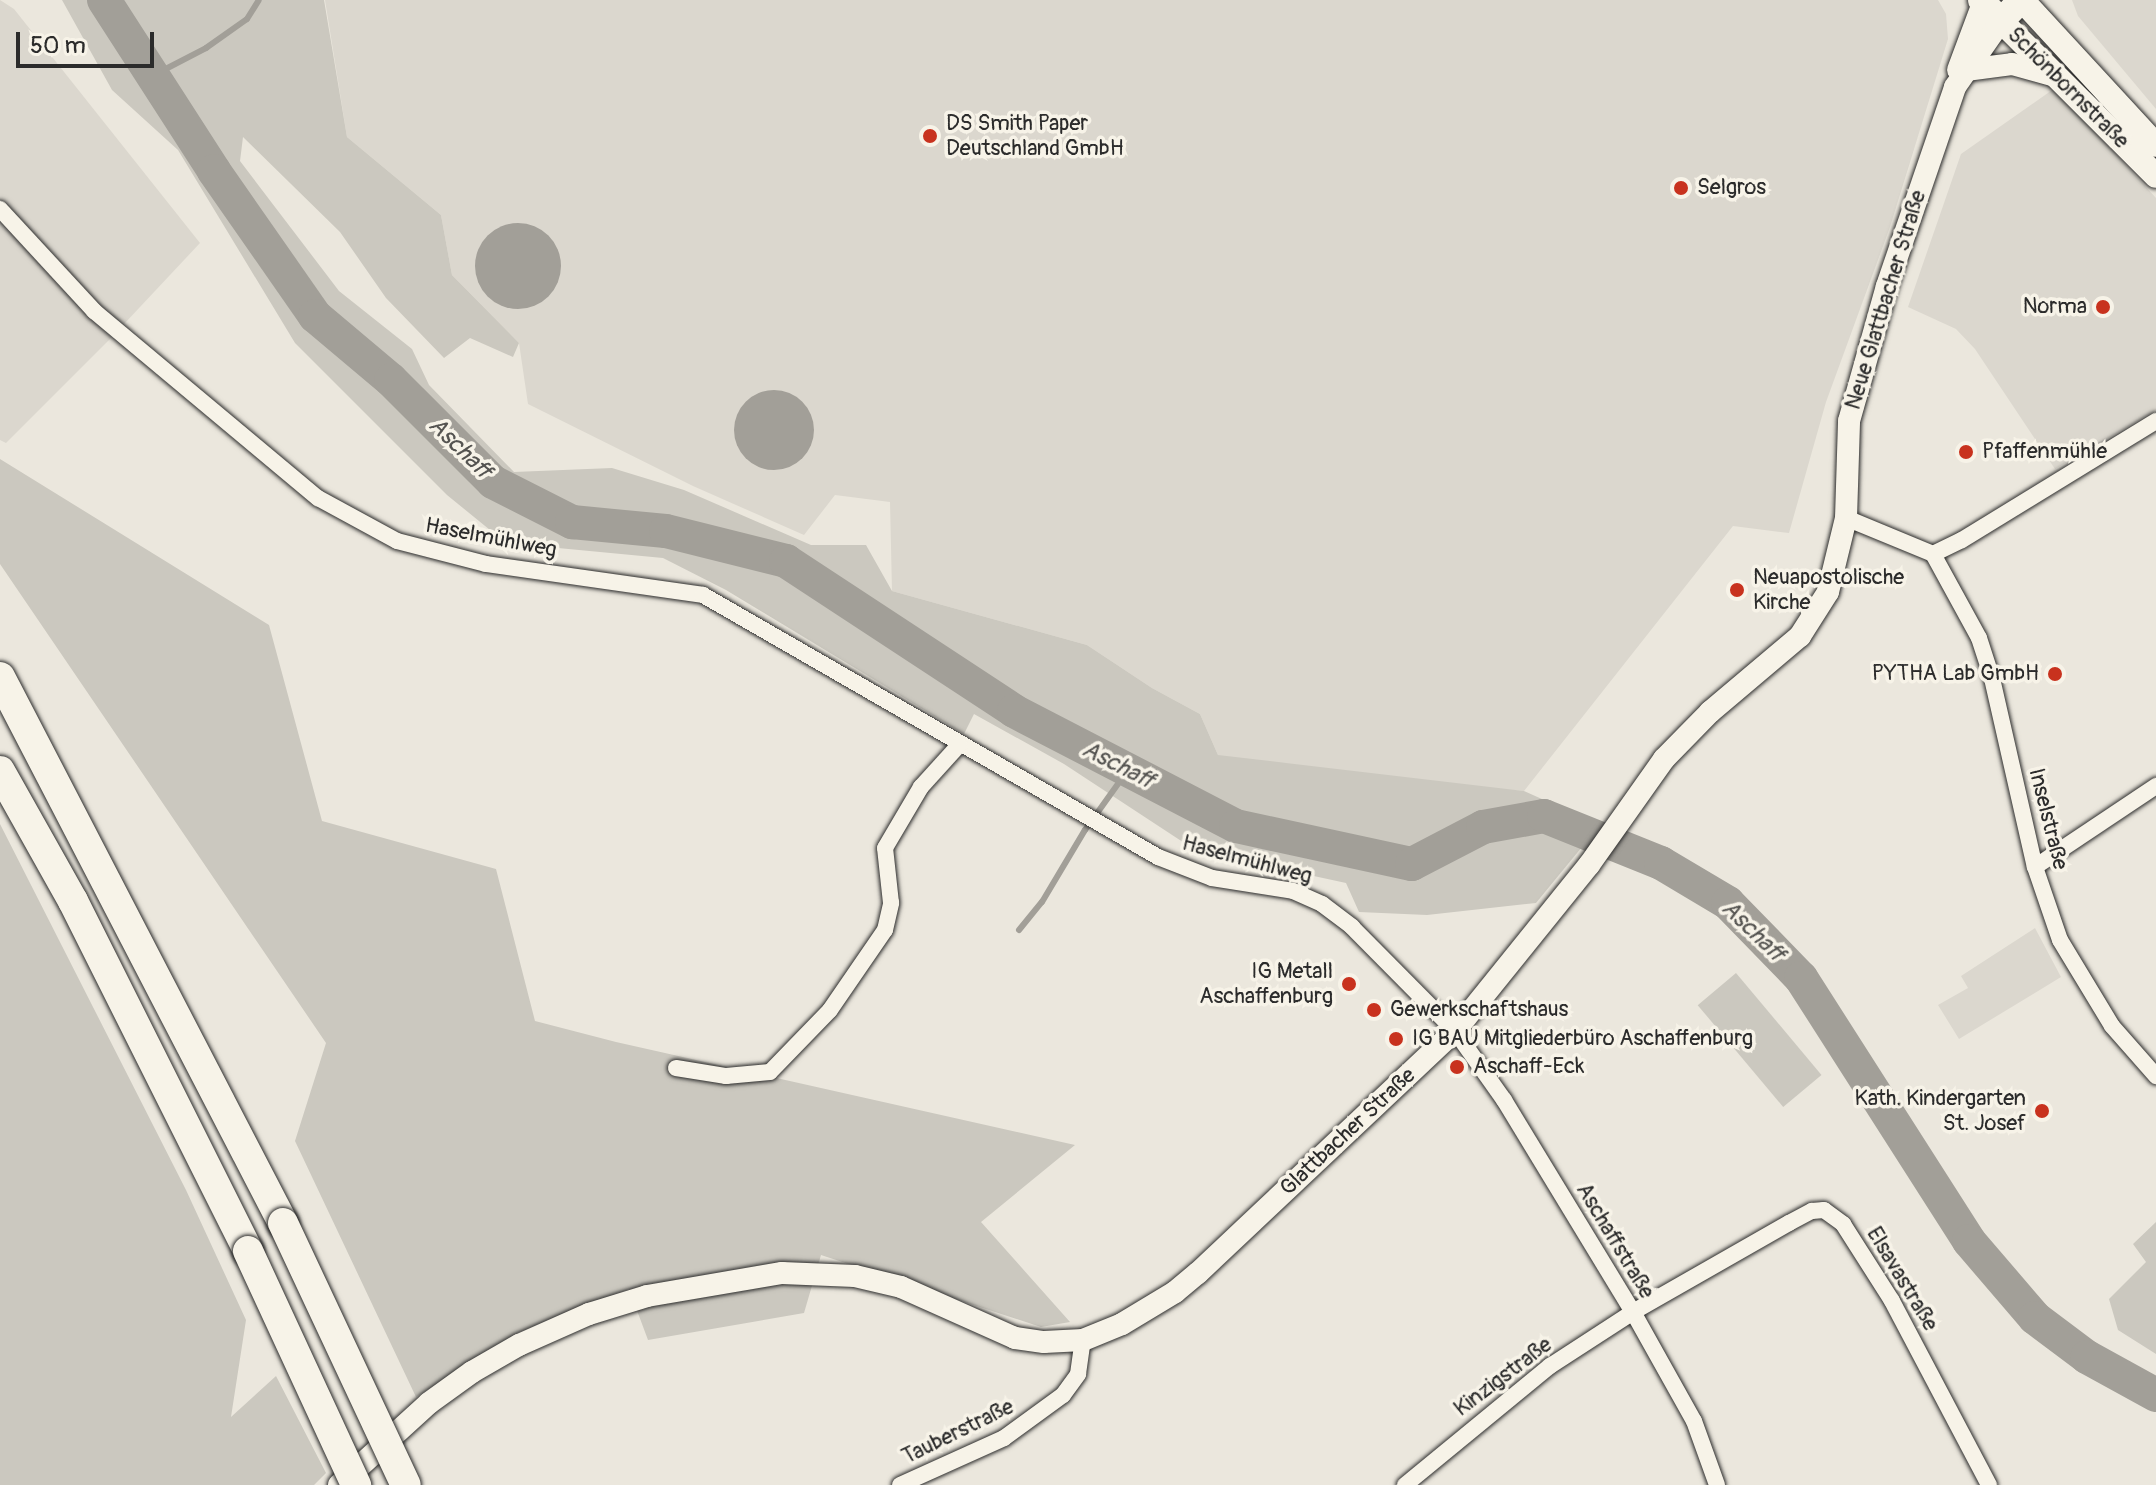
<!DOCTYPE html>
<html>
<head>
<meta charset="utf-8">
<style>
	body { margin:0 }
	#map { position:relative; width:2156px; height:1485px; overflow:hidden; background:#ebe7dd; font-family:Pangolin,sans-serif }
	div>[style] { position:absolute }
	.built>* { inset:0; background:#dbd7ce }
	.green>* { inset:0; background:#cbc8bf; transform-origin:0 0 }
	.water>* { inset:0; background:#a29f98 }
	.round { border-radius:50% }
	.stream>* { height:6px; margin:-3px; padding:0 3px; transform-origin:3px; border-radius:3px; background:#a29f98 }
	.river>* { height:34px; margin:-17px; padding:0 17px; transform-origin:17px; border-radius:17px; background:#a29f98 }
	.roads { filter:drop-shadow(0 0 2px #2b2b2b) drop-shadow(0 0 2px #2b2b2b) }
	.minor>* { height:16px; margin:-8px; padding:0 8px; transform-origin:8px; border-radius:8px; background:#f7f3e8 }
	.tertiary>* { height:22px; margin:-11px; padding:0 11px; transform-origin:11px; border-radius:11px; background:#f7f3e8 }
	.secondary>* { height:24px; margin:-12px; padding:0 12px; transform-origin:12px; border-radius:12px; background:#f7f3e8 }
	.primary>* { height:26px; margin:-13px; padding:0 13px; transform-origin:13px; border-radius:13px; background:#f7f3e8 }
	.motorway>* { height:30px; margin:-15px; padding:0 15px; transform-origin:15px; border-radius:15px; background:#f7f3e8 }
	.bridges { filter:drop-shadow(0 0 2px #2b2b2b) drop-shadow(0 0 2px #2b2b2b) }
	.motorway-bridge>* { height:30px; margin:-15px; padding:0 15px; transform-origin:15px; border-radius:15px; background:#f7f3e8 }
	.dots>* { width:22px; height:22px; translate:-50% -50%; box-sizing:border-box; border:4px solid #f7f3e8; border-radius:50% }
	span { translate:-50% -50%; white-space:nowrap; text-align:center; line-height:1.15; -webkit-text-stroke:7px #f7f3e8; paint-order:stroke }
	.street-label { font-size:22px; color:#2b2b2b }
	.poi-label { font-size:22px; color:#2b2b2b }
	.left { translate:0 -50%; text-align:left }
	.right { translate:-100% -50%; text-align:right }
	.water-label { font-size:24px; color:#555451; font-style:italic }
	.scale { position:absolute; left:16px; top:32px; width:138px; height:36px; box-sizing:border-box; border:4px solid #2b2b2b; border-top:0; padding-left:10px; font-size:24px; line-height:28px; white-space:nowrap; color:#2b2b2b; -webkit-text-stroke:6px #f7f3e8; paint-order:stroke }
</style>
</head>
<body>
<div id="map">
	<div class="built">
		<div style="clip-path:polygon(0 0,14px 9px,200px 243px,110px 339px,6px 443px,0 440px)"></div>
		<div style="clip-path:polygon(325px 0,1938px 0,1946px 14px,1948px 39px,1890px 227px,1826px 402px,1789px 533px,1733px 526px,1524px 791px,1241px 769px,1218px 755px,1200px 714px,1152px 688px,1087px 645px,892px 591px,890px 502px,835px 495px,804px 535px,693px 486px,528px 404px,519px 343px,452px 275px,441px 215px,347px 137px)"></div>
		<div style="clip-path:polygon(2072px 0,2156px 0,2156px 109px,2078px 16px)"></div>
		<div style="clip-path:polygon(2055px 88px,2156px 198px,2156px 410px,2055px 469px,1975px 349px,1956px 329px,1908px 307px,1961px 154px)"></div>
		<div style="clip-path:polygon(2035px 928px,2061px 977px,1959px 1039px,1938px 1005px,1968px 988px,1961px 976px)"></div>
	</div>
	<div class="green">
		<div style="clip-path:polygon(62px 0,324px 0,347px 137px,441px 215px,452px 275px,519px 343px,513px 357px,470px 338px,444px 358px,386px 298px,340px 232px,243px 137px,240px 161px,339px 291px,412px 349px,429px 385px,514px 472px,612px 468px,684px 490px,811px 545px,866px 545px,892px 591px,1087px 645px,1152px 688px,1200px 714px,1218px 755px,1524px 791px,1600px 825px,1536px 903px,1427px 915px,1359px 912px,1346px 883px,1195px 850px,1064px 764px,974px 714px,964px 734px,726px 590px,663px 558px,506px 543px,447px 495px,295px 343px,178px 150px,112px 90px)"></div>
		<div style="clip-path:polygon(0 459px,269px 625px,322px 821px,496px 869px,535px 1021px,616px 1042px,1075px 1145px,981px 1222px,1070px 1322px,1041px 1327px,821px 1255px,804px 1313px,648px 1340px,629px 1289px,517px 1333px,416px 1397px,295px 1141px,326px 1043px,0 564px)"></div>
		<div style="clip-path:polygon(0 824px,186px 1190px,246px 1320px,231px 1417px,276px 1376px,326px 1473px,314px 1485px,0 1485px)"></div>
		<div style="left:1736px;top:973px;width:133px;height:50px;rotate:50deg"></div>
		<div style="clip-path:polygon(2156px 1222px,2156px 1354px,2118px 1330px,2109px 1299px,2146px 1262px,2133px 1244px)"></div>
	</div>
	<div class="water">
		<div class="round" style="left:475px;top:223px;width:86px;height:86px"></div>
		<div class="round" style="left:734px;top:390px;width:80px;height:80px"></div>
	</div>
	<div class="stream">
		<div style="left:154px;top:75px;width:59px;rotate:-27.4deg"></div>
		<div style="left:206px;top:48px;width:50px;rotate:-35.3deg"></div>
		<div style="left:247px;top:19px;width:22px;rotate:-58deg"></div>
		<div style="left:1019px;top:930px;width:36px;rotate:-51deg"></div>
		<div style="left:1042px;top:902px;width:84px;rotate:-59.2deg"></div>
		<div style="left:1085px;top:830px;width:74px;rotate:-54.4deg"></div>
	</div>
	<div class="river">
		<div style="left:104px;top:0;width:203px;rotate:57.2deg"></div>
		<div style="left:214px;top:171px;width:177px;rotate:55.1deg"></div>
		<div style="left:315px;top:316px;width:99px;rotate:40.1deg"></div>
		<div style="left:391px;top:380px;width:144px;rotate:45deg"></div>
		<div style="left:493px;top:482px;width:89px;rotate:26.9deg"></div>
		<div style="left:572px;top:522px;width:94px;rotate:5.5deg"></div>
		<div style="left:666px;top:531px;width:124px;rotate:14deg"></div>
		<div style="left:786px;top:561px;width:273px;rotate:33.3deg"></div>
		<div style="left:1014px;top:711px;width:250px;rotate:27.4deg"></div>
		<div style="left:1236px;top:826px;width:180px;rotate:12.2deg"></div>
		<div style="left:1412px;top:864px;width:80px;rotate:-27.5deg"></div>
		<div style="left:1483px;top:827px;width:62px;rotate:-10.2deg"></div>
		<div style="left:1544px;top:816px;width:126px;rotate:21.9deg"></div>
		<div style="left:1661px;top:863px;width:78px;rotate:30.8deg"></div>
		<div style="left:1728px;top:903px;width:105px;rotate:45.8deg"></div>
		<div style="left:1801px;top:978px;width:312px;rotate:57.4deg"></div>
		<div style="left:1969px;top:1241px;width:101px;rotate:49.4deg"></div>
		<div style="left:2035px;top:1318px;width:65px;rotate:36.9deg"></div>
		<div style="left:2087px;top:1357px;width:79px;rotate:28.8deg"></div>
	</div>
	<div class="roads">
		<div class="minor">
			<div style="left:0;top:209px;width:139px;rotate:47.3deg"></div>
			<div style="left:94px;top:311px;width:292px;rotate:39.9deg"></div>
			<div style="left:318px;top:498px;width:90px;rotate:28.6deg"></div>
			<div style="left:397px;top:541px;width:92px;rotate:14.5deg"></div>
			<div style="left:486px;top:564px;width:219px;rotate:8.1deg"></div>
			<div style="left:703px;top:595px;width:525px;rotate:29.93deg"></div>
			<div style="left:1158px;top:857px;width:58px;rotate:21.3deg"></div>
			<div style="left:1212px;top:878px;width:82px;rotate:9.1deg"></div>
			<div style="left:1293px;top:891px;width:32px;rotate:24deg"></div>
			<div style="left:1322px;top:904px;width:38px;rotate:37deg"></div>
			<div style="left:1352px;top:927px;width:146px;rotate:45.3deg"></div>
			<div style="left:1455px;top:1031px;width:85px;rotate:54.6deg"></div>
			<div style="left:1504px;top:1100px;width:248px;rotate:58.7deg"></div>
			<div style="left:1633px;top:1312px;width:125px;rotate:60.8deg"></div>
			<div style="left:1694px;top:1421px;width:68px;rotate:70.2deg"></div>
			<div style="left:1846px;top:518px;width:94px;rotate:22.5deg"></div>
			<div style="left:1933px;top:554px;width:32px;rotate:-26deg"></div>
			<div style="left:1962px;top:540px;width:228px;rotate:-31.5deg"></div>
			<div style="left:1933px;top:554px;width:96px;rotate:61.3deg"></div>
			<div style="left:1979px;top:638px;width:38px;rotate:72deg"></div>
			<div style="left:1991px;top:674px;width:198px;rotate:77.2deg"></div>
			<div style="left:2035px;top:867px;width:77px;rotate:71.1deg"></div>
			<div style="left:2060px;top:940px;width:100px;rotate:58.8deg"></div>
			<div style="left:2112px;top:1026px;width:67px;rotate:48.7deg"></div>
			<div style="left:2035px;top:867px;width:146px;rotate:-33.8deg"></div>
			<div style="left:676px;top:1068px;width:51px;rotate:9.1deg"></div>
			<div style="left:726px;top:1076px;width:44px;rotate:-5.2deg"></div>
			<div style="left:770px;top:1072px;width:86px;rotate:-45.9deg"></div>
			<div style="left:830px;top:1010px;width:97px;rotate:-55.5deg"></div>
			<div style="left:885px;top:930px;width:28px;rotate:-77deg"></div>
			<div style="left:891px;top:903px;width:55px;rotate:-96.2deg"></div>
			<div style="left:885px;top:848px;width:71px;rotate:-59.5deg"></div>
			<div style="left:921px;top:787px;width:57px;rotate:-47.9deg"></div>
			<div style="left:900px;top:1485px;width:114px;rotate:-24.3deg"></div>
			<div style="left:1004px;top:1438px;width:73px;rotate:-36.1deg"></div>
			<div style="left:1063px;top:1395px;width:26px;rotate:-54deg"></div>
			<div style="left:1078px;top:1374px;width:34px;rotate:-82deg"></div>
			<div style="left:1405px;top:1485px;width:188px;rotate:-39.4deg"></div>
			<div style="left:1550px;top:1366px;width:99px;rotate:-33deg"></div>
			<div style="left:1633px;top:1312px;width:180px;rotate:-29.7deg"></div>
			<div style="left:1789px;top:1223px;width:26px;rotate:-28deg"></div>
			<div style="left:1812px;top:1211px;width:12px;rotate:-5deg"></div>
			<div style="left:1824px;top:1210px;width:24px;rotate:36deg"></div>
			<div style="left:1843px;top:1224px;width:91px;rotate:57.5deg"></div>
			<div style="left:1892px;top:1301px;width:208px;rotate:62.2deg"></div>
		</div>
		<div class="tertiary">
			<div style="left:1958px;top:70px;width:72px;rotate:-69.5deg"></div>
			<div style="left:1966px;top:70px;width:46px;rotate:-7.4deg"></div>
			<div style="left:2012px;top:64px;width:41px;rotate:15.4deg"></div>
			<div style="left:339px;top:1485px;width:122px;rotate:-42.3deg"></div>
			<div style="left:429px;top:1403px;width:53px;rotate:-35.8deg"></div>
			<div style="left:472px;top:1372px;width:54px;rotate:-29.9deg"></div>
			<div style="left:519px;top:1345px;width:77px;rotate:-23.9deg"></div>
			<div style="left:589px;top:1314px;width:61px;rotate:-17.2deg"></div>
			<div style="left:647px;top:1296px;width:137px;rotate:-9.7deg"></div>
			<div style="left:782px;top:1273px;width:73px;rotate:2.4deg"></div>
			<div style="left:855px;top:1276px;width:47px;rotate:13.4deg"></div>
			<div style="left:901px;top:1287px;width:125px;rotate:24.1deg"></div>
			<div style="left:1015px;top:1338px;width:29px;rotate:8deg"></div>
			<div style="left:1044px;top:1342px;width:39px;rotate:-3deg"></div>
			<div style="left:1083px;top:1340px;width:42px;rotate:-22.3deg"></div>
			<div style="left:1122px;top:1324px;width:62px;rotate:-31.1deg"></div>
			<div style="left:1175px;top:1292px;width:30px;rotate:-40deg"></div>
			<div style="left:1198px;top:1273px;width:353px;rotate:-43.3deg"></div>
			<div style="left:1455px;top:1031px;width:213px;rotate:-51.1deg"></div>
			<div style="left:1589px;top:865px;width:130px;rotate:-54.7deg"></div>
			<div style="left:1664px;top:759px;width:66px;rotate:-45.6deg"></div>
			<div style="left:1710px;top:712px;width:118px;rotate:-40.2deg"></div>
			<div style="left:1800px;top:636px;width:52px;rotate:-57.5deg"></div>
			<div style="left:1828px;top:592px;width:76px;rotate:-76.3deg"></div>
			<div style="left:1846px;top:518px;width:97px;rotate:-88.2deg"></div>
			<div style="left:1849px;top:421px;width:140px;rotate:-74.3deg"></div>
			<div style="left:1887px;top:286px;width:210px;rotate:-71.1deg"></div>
			<div style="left:1955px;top:87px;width:80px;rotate:-55.1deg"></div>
		</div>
		<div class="secondary">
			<div style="left:2022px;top:0;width:197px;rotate:47.3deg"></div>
			<div style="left:2001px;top:21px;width:219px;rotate:45deg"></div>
		</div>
		<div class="primary">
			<div style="left:1981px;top:0;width:29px;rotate:46deg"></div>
			<div style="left:2001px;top:21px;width:29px;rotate:-46deg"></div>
		</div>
		<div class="motorway">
			<div style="left:0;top:677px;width:615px;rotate:62.6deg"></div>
			<div style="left:0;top:771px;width:149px;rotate:60.7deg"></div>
			<div style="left:73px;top:901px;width:391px;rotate:63.4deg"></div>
		</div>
	</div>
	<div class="bridges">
		<div class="motorway-bridge">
			<div style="left:283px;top:1223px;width:289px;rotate:64.9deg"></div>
			<div style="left:248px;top:1251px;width:258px;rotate:65.2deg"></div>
		</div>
	</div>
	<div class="dots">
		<div style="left:930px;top:136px;background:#c8321e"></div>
		<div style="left:1681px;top:188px;background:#c8321e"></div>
		<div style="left:2103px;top:307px;background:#c8321e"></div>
		<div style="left:1966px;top:452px;background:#c8321e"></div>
		<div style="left:1737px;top:590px;background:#c8321e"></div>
		<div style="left:2055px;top:674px;background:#c8321e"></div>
		<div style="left:1349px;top:984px;background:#c8321e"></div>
		<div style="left:1374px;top:1010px;background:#c8321e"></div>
		<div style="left:1396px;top:1039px;background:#c8321e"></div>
		<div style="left:1457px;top:1067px;background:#c8321e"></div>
		<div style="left:2042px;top:1111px;background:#c8321e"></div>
	</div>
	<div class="street-label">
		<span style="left:2068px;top:88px;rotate:45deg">Schönbornstraße</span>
		<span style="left:1886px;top:300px;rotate:-73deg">Neue Glattbacher Straße</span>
		<span style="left:491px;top:538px;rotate:11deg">Haselmühlweg</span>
		<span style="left:2048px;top:819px;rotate:76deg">Inselstraße</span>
		<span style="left:1247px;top:860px;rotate:15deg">Haselmühlweg</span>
		<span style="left:1348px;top:1132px;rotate:-43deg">Glattbacher Straße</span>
		<span style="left:1615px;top:1241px;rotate:59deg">Aschaffstraße</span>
		<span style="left:1902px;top:1279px;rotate:59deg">Elsavastraße</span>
		<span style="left:1503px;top:1377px;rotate:-37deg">Kinzigstraße</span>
		<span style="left:958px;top:1432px;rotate:-26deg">Tauberstraße</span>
	</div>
	<div class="poi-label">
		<span class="left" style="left:946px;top:136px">DS Smith Paper<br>Deutschland GmbH</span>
		<span class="left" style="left:1697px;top:188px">Selgros</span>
		<span class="right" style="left:2087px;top:307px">Norma</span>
		<span class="left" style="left:1982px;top:452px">Pfaffenmühle</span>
		<span class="left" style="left:1753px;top:590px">Neuapostolische<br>Kirche</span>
		<span class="right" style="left:2039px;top:674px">PYTHA Lab GmbH</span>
		<span class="right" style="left:1333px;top:984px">IG Metall<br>Aschaffenburg</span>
		<span class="left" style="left:1390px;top:1010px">Gewerkschaftshaus</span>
		<span class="left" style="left:1412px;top:1039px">IG BAU Mitgliederbüro Aschaffenburg</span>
		<span class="left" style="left:1473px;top:1067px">Aschaff-Eck</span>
		<span class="right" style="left:2026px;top:1111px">Kath. Kindergarten<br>St. Josef</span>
	</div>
	<div class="water-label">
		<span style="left:460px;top:448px;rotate:44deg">Aschaff</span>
		<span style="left:1118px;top:765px;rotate:27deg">Aschaff</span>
		<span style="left:1753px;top:931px;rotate:44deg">Aschaff</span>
	</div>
	<div class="scale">50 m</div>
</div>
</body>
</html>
